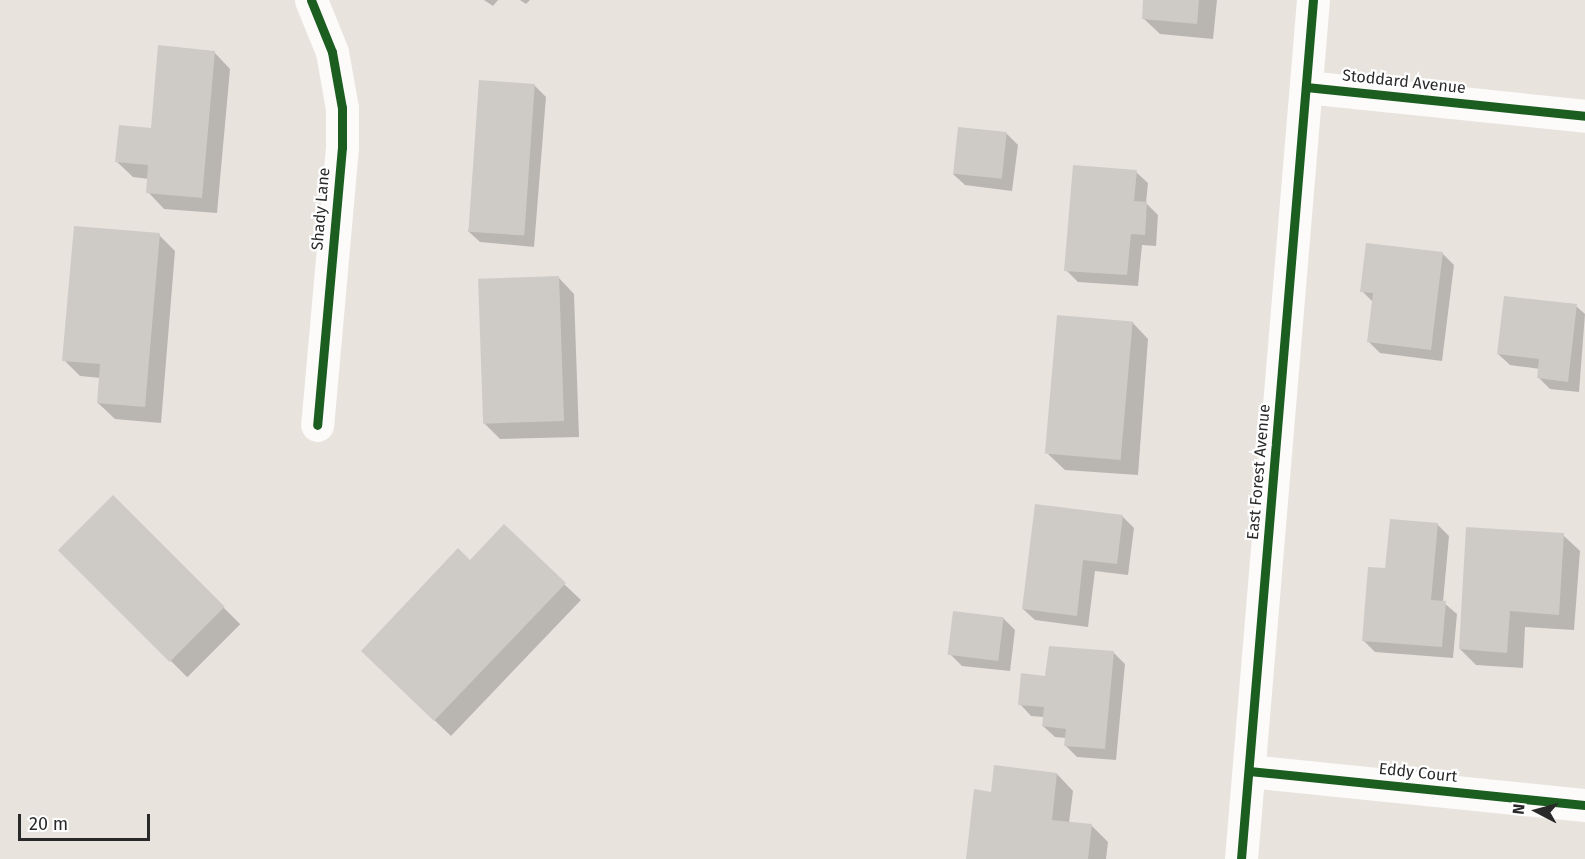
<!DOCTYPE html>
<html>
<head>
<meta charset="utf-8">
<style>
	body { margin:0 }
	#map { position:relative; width:1585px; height:859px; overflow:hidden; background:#e8e3dd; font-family:"Fira Sans",sans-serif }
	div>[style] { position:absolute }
	.shadow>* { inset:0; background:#0003; transform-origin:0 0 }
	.building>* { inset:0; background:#cecbc7; transform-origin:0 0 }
	.street>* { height:33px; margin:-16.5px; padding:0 16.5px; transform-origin:16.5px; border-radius:16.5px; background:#fcfbfa }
	.cycleway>* { height:9px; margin:-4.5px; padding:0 4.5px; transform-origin:4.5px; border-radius:4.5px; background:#1b5e20 }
	span { translate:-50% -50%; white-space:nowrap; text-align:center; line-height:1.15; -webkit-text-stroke:4.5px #fff; paint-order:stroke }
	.street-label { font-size:16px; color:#292929 }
	.north { position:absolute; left:1507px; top:781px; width:60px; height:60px; -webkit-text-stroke:4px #fff; paint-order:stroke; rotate:276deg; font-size:16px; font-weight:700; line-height:24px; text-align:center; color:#292929 }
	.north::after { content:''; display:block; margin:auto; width:21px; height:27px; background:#292929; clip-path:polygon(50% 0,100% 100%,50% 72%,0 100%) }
	.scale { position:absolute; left:18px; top:814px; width:132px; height:27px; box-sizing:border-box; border:3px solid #292929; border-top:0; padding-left:8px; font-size:18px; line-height:21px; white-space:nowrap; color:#292929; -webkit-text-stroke:4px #fff; paint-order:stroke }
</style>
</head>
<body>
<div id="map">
	<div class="shadow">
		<div style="clip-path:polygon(484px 0,498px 0,493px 6px)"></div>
		<div style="clip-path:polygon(520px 0,530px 0,526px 4px)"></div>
		<div style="clip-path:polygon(1145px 0,1217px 0,1213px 39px,1160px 34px,1143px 18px)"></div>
		<div style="clip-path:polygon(214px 52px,230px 69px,217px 213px,164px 209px,148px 192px,149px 179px,133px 177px,116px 161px,152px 130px)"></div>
		<div style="clip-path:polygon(534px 85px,546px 97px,534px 247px,480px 242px,468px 231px)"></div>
		<div style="clip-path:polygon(1006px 133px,1018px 145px,1012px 191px,965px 185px,953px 174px)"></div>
		<div style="clip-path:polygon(1136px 172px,1148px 183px,1146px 203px,1158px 215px,1156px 246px,1142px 245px,1138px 286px,1078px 282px,1066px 270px)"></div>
		<div style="clip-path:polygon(159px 235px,175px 251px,161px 423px,115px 419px,98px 403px,101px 378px,80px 376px,64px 360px)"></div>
		<div style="clip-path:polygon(1442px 253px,1454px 265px,1442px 361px,1380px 353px,1369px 342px,1374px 303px,1362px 291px)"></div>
		<div style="clip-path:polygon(558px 277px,574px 294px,579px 437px,500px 439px,484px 423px)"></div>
		<div style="clip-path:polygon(1576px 306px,1585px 314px,1579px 392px,1550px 389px,1539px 378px,1540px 369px,1510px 365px,1498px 354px)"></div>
		<div style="clip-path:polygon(1132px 322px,1148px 339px,1138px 475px,1065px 470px,1048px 454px)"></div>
		<div style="left:113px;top:497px;width:180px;height:75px;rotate:45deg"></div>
		<div style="clip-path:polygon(1122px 516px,1134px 528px,1128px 575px,1095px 571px,1088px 627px,1035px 620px,1023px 609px)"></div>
		<div style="clip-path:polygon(1437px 524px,1449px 536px,1443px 602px,1457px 614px,1453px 658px,1375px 652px,1363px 640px,1387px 569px)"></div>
		<div style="clip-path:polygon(1563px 535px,1580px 551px,1574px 630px,1525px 627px,1523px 668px,1476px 665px,1460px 649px)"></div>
		<div style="clip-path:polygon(470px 562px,564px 584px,581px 600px,451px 736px,379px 667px)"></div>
		<div style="clip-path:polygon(1003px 618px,1015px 630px,1010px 671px,962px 666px,950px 654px)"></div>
		<div style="clip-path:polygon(1114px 653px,1125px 664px,1116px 760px,1077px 757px,1065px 745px,1066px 738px,1055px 737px,1043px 726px,1044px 717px,1031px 716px,1020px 704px)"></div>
		<div style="clip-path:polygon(1057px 774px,1073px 791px,1069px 823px,1092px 826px,1108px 842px,1106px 859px,968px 859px,993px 794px)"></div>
	</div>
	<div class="building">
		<div style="clip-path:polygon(1143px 0,1199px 0,1197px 24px,1142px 19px)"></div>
		<div style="clip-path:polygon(158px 45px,215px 51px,202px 198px,146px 193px,148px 165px,115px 162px,119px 125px,151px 128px)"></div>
		<div style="left:479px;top:80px;width:56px;height:152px;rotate:4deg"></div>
		<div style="left:958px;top:127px;width:49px;height:47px;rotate:6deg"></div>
		<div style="clip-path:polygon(1073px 165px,1137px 170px,1134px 201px,1147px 202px,1145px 235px,1131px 234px,1127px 275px,1064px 271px)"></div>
		<div style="clip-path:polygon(74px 226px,160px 233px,145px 407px,97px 403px,100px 364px,62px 361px)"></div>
		<div style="clip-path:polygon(1366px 243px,1443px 252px,1431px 350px,1367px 342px,1373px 293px,1360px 292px)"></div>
		<div style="left:559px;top:276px;width:145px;height:81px;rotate:88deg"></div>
		<div style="clip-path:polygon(1504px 296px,1577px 304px,1568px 382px,1537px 378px,1539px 359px,1497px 354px)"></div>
		<div style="left:1057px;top:315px;width:76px;height:139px;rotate:5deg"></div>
		<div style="left:113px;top:495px;width:158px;height:78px;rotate:45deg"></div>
		<div style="clip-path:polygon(1035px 504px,1123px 515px,1117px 564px,1083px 560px,1077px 616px,1022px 609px)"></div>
		<div style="clip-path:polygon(1390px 519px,1438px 523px,1431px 600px,1446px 601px,1442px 647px,1362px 641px,1368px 567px,1385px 568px)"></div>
		<div style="clip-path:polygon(504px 524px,566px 583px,434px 721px,361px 651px,458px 548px,470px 560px)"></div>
		<div style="clip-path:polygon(1466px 527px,1564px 533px,1559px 615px,1510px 611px,1507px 653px,1459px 649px)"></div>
		<div style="left:953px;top:611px;width:51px;height:44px;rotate:7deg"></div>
		<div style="clip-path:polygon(1049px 646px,1114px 651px,1105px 749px,1064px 746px,1066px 729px,1042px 726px,1044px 707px,1018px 705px,1021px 673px,1045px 676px)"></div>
		<div style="clip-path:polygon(994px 765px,1057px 773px,1052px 820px,1092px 824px,1088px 859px,966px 859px,974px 789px,991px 792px)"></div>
	</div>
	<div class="street">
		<div style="left:311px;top:0;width:56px;rotate:68deg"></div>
		<div style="left:332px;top:52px;width:57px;rotate:79.9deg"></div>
		<div style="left:342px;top:108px;width:39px;rotate:90deg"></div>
		<div style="left:342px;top:147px;width:279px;rotate:95.1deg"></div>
		<div style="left:1306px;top:87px;width:281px;rotate:5.9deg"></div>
		<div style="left:1249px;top:771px;width:338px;rotate:5.8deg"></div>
		<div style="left:1241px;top:859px;width:862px;rotate:-85.21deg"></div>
	</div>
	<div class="cycleway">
		<div style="left:311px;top:0;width:56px;rotate:68deg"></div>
		<div style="left:332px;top:52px;width:57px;rotate:79.9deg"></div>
		<div style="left:342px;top:108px;width:39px;rotate:90deg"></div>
		<div style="left:342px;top:147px;width:279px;rotate:95.1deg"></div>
		<div style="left:1306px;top:87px;width:281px;rotate:5.9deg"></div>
		<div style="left:1249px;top:771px;width:338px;rotate:5.8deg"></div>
		<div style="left:1241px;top:859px;width:862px;rotate:-85.21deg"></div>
	</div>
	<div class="street-label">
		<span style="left:1404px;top:82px;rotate:6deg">Stoddard Avenue</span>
		<span style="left:321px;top:209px;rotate:-85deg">Shady Lane</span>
		<span style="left:1259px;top:472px;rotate:-85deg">East Forest Avenue</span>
		<span style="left:1418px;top:773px;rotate:6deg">Eddy Court</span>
	</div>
	<div class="north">N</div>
	<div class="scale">20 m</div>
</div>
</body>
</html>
